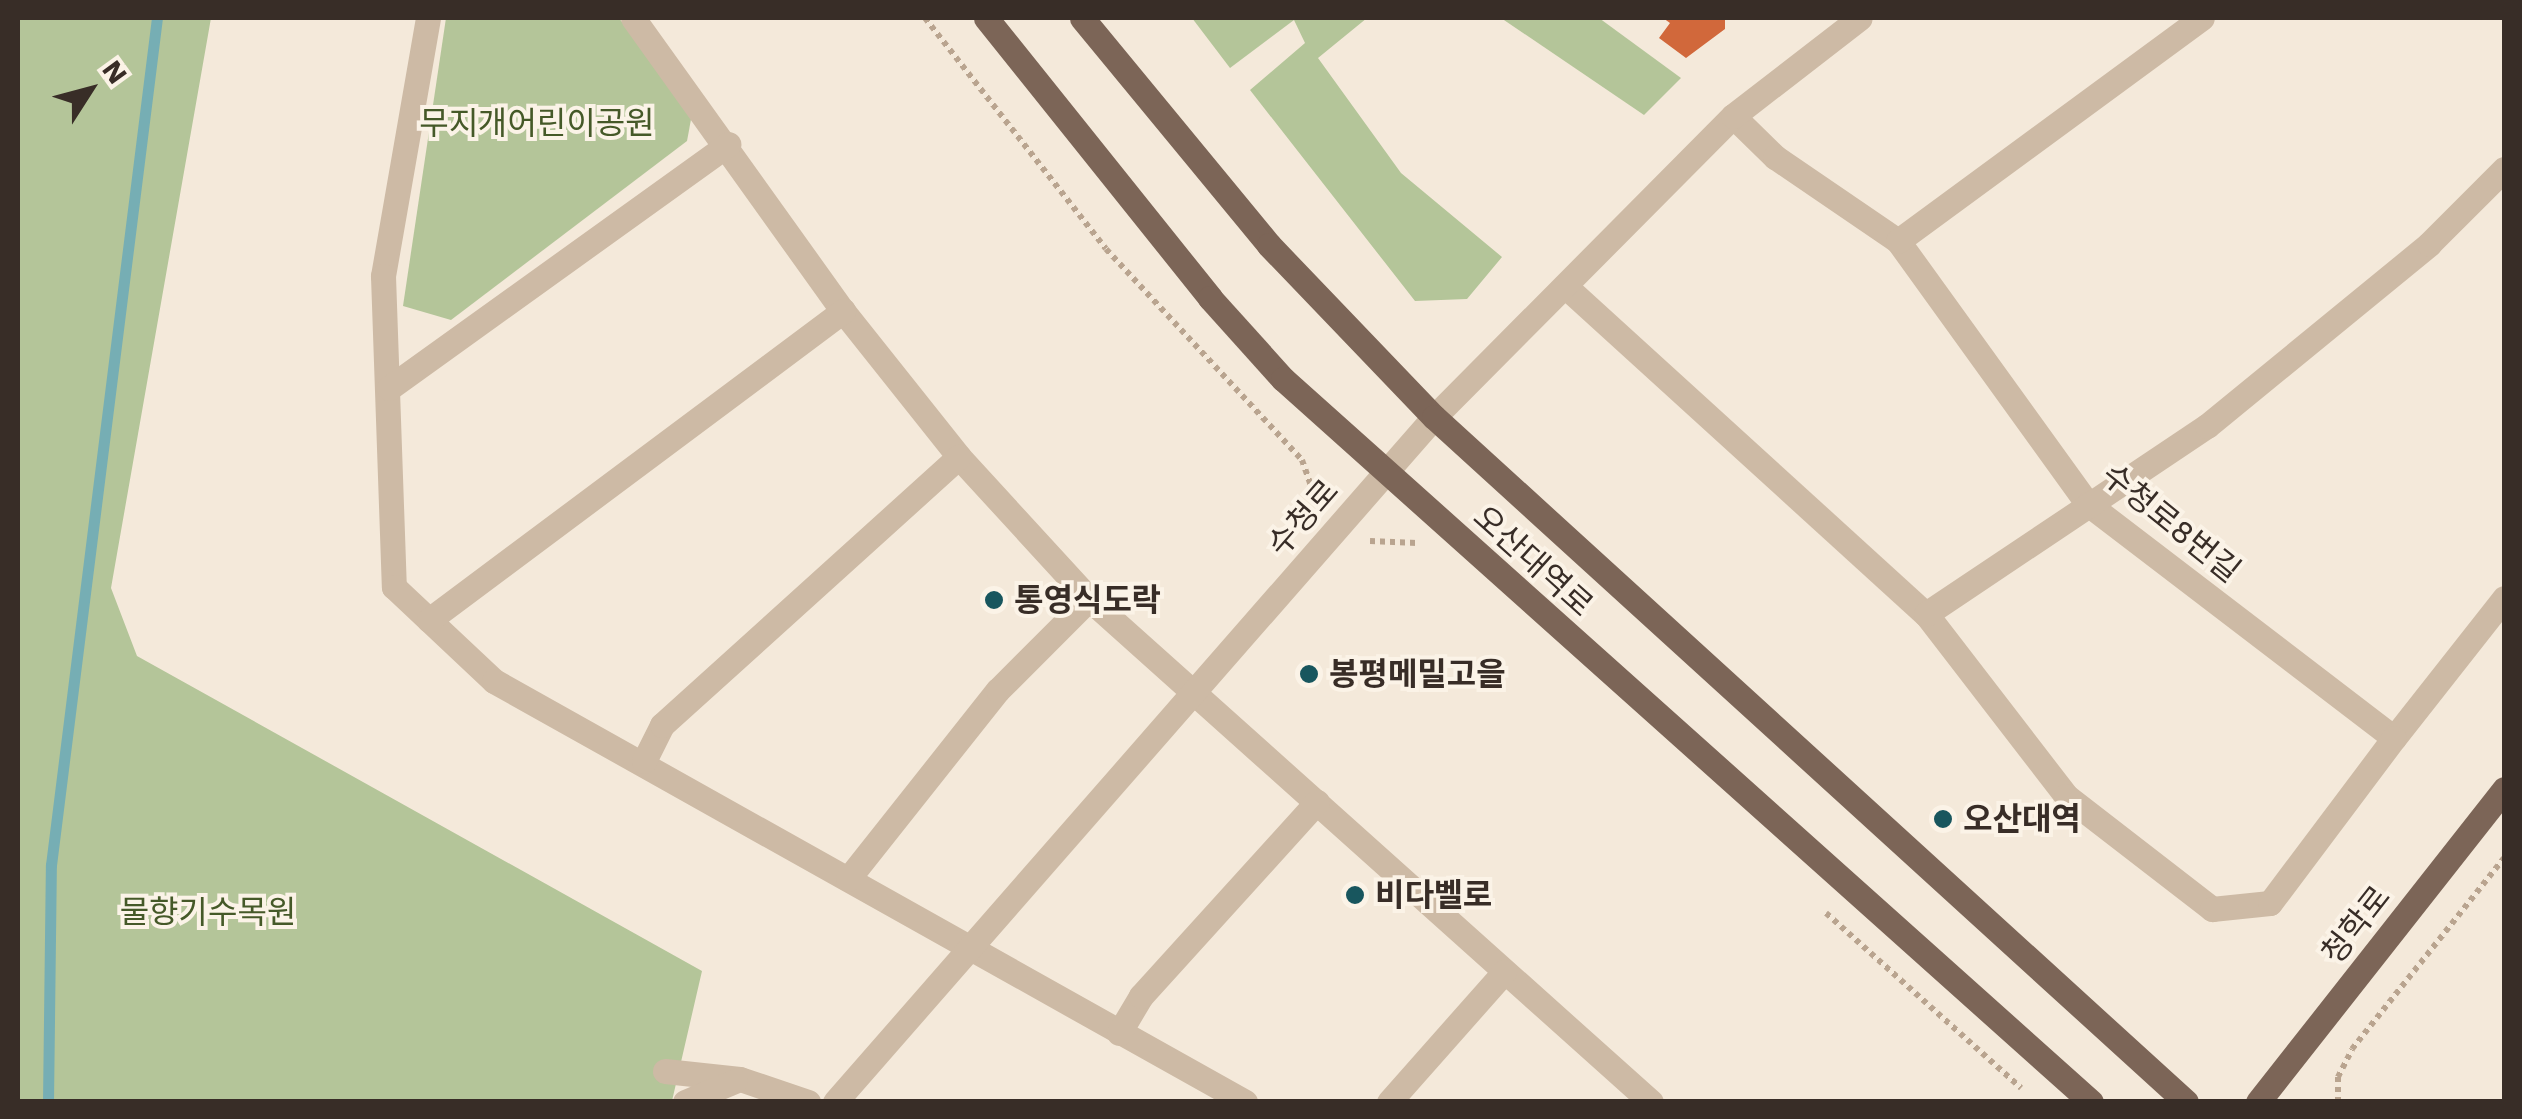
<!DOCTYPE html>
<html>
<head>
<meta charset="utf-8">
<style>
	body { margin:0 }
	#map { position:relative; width:2522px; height:1119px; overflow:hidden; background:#f4e9da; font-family:"Work Sans","Noto Sans KR",sans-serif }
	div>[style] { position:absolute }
	.green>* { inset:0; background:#b4c599 }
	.stream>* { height:11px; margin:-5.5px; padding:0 5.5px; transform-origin:5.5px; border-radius:5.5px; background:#76aeb4 }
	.building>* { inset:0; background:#d1683b }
	.path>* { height:6px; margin-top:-3px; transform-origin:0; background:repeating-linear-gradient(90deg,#b9a48f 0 5px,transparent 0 10px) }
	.minor>* { height:25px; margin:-12.5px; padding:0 12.5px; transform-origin:12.5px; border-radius:12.5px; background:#cdbaa5 }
	.major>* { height:25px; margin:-12.5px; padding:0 12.5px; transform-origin:12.5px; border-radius:12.5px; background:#7c6557 }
	.dots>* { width:28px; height:28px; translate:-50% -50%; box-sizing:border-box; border:5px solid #fbf3e7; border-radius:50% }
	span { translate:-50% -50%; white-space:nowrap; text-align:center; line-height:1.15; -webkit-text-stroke:8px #fbf3e7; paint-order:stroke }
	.park-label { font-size:32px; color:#455928 }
	.street-label { font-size:32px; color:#382d27 }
	.poi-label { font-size:32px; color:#382d27; font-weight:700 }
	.left { translate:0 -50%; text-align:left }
	.frame { position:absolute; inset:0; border:20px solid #382d27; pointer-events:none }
	.north { position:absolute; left:40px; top:40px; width:100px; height:100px; -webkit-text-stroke:8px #fbf3e7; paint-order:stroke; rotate:54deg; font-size:28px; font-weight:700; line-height:40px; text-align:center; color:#382d27 }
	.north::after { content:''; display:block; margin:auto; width:35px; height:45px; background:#382d27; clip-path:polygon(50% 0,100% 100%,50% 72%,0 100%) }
</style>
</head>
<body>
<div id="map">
	<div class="green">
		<div style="clip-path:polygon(18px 18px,211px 18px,111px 588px,137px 656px,702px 971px,672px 1101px,18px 1101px)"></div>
		<div style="clip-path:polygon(446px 18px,619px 18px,692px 114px,687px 141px,451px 320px,403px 306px)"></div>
		<div style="clip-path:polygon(1192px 18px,1367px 18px,1318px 58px,1401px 173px,1502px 257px,1467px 299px,1415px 301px,1250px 90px,1305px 43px,1294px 20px,1230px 68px)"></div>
		<div style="clip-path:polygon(1501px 18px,1599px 18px,1681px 78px,1644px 115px)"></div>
	</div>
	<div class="stream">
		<div style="left:48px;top:1102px;width:237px;rotate:-89.3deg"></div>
		<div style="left:51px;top:865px;width:854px;rotate:-82.87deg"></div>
	</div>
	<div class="building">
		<div style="clip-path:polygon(1663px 18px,1725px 18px,1725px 29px,1686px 58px,1659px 38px,1670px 23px)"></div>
	</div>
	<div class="path">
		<div style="left:925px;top:18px;width:293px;rotate:51.9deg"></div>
		<div style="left:1106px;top:249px;width:288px;rotate:47.1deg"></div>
		<div style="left:1302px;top:460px;width:46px;rotate:70.8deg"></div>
		<div style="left:1370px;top:541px;width:47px;rotate:2.4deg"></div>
		<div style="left:1826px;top:913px;width:262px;rotate:41.9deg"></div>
		<div style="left:2338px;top:1102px;width:25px;rotate:-90deg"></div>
		<div style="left:2338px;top:1077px;width:31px;rotate:-63deg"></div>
		<div style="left:2352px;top:1049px;width:244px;rotate:-51.5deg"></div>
	</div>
	<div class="minor">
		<div style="left:428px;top:18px;width:262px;rotate:99.9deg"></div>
		<div style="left:383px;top:276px;width:311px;rotate:88deg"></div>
		<div style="left:394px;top:587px;width:137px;rotate:43.2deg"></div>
		<div style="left:494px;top:681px;width:861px;rotate:29.27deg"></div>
		<div style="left:633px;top:18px;width:360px;rotate:54.4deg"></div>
		<div style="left:843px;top:311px;width:186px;rotate:51.5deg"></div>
		<div style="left:959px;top:457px;width:193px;rotate:47.5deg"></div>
		<div style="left:1089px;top:599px;width:754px;rotate:41.83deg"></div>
		<div style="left:1733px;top:116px;width:59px;rotate:44.3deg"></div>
		<div style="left:1775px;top:157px;width:149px;rotate:34.3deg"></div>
		<div style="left:1898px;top:241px;width:324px;rotate:54.2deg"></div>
		<div style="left:2088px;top:504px;width:385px;rotate:37.4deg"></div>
		<div style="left:2394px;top:738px;width:178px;rotate:-51.8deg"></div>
		<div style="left:1898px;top:241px;width:377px;rotate:-36.3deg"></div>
		<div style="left:1565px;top:286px;width:488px;rotate:42.3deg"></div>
		<div style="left:1926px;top:614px;width:230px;rotate:52.4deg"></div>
		<div style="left:2066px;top:796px;width:185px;rotate:37.7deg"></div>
		<div style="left:2212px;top:909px;width:58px;rotate:-5.9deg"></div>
		<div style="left:2270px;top:903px;width:206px;rotate:-53.1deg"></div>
		<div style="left:389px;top:388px;width:418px;rotate:-35.7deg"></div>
		<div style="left:1926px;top:614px;width:338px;rotate:-33.8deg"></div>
		<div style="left:2207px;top:426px;width:287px;rotate:-39.3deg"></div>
		<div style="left:2429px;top:244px;width:106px;rotate:-45deg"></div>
		<div style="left:429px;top:620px;width:517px;rotate:-36.74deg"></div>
		<div style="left:644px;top:761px;width:40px;rotate:-63.4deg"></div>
		<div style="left:662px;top:725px;width:400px;rotate:-42.1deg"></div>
		<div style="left:848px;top:879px;width:241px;rotate:-51.6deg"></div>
		<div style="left:998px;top:690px;width:129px;rotate:-45deg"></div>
		<div style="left:1119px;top:1033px;width:43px;rotate:-59.3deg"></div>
		<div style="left:1141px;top:996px;width:262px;rotate:-47.8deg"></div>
		<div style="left:665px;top:1071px;width:75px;rotate:6.1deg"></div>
		<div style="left:740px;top:1079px;width:72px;rotate:18.7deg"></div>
		<div style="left:685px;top:1102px;width:54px;rotate:-22.8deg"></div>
		<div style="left:835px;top:1102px;width:910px;rotate:-48.83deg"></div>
		<div style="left:1434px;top:417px;width:424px;rotate:-45.2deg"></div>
		<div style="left:1733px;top:116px;width:160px;rotate:-37.7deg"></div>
		<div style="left:1389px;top:1102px;width:174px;rotate:-48.5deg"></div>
	</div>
	<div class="major">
		<div style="left:986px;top:18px;width:359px;rotate:51.3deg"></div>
		<div style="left:1210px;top:298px;width:109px;rotate:48deg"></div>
		<div style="left:1283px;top:379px;width:1084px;rotate:41.82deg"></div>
		<div style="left:1082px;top:18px;width:294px;rotate:50.5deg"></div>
		<div style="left:1269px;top:245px;width:238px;rotate:46.2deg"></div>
		<div style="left:1434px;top:417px;width:1017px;rotate:42.33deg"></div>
		<div style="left:2258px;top:1102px;width:398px;rotate:-51.8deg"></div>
	</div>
	<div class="dots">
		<div style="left:994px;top:600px;background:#18565e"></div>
		<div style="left:1309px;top:674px;background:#18565e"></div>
		<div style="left:1943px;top:819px;background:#18565e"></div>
		<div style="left:1355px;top:895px;background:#18565e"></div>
	</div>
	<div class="park-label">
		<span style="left:537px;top:123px">무지개어린이공원</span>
		<span style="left:208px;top:912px">물향기수목원</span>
	</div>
	<div class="street-label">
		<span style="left:1303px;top:518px;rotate:-49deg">수청로</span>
		<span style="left:2171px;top:523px;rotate:39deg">수청로8번길</span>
		<span style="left:1533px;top:561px;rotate:42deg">오산대역로</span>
		<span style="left:2356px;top:925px;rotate:-52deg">청학로</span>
	</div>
	<div class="poi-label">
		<span class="left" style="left:1014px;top:600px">통영식도락</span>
		<span class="left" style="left:1329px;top:674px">봉평메밀고을</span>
		<span class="left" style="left:1963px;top:819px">오산대역</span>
		<span class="left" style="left:1375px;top:895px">비다벨로</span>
	</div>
	<div class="frame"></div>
	<div class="north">N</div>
</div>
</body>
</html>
